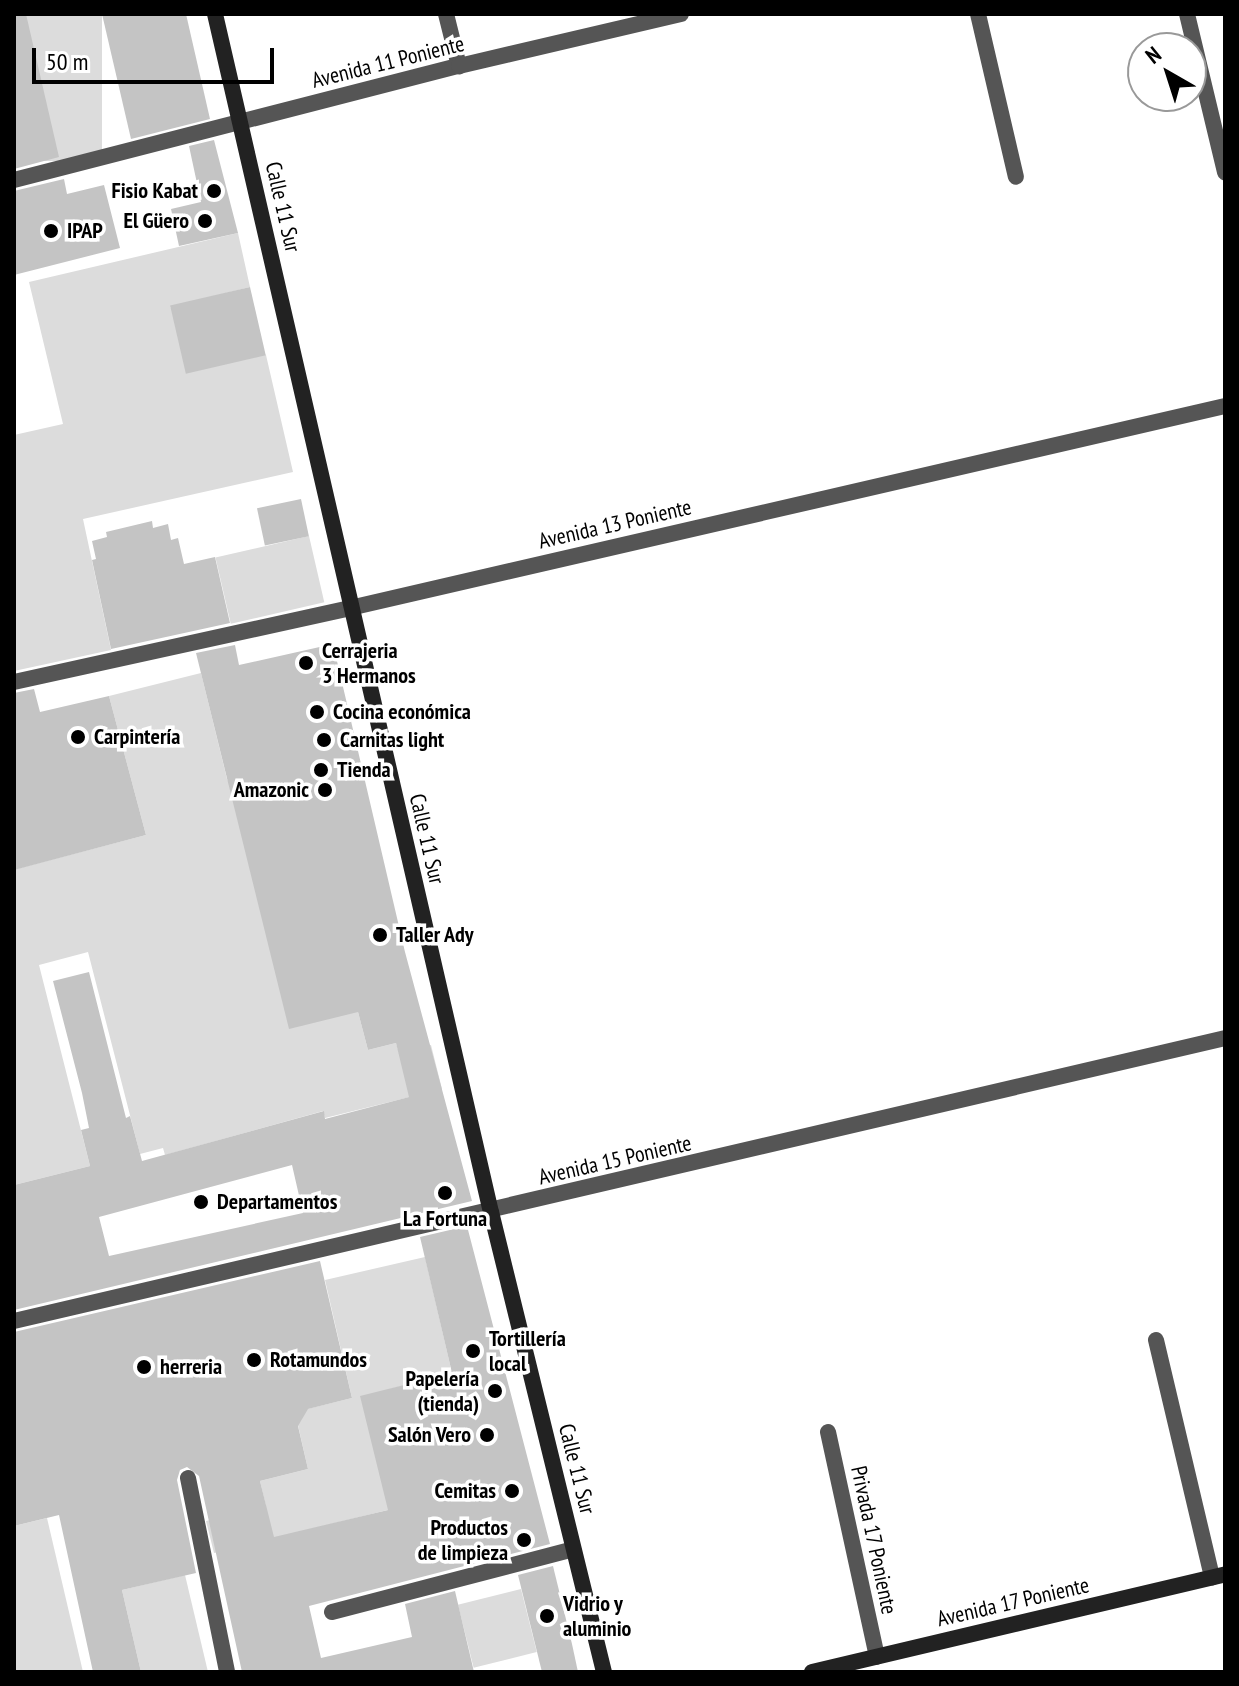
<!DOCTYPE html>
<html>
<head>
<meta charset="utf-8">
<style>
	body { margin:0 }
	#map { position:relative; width:1239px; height:1686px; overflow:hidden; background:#fff; font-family:"PT Sans Narrow",sans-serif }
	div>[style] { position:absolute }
	.green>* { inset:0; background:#dcdcdc; transform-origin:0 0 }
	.building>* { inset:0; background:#c4c4c4; transform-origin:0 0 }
	.street>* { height:16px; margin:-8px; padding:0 8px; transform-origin:8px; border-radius:8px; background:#555 }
	.secondary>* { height:16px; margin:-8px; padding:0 8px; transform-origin:8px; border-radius:8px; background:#222 }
	.dots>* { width:22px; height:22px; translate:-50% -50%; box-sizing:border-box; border:4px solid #fff; border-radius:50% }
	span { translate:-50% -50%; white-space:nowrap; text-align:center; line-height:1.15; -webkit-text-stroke:7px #fff; paint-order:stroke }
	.street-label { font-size:22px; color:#000 }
	.poi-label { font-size:22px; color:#000; font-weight:700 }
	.right { translate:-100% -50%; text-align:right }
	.left { translate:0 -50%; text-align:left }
	.frame { position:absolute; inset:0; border:16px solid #000; pointer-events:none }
	.north { position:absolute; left:1127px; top:32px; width:80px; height:80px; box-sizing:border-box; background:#fff; border:2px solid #999; border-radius:50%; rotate:321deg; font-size:22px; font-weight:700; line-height:32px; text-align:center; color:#000 }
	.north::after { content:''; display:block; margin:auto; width:28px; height:36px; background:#000; clip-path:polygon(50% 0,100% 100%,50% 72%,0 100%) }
	.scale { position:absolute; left:32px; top:48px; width:242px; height:36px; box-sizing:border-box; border:4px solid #000; border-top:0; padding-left:10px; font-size:24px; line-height:28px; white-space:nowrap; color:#000; -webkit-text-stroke:6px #fff; paint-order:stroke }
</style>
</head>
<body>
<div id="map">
	<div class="green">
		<div style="left:26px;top:14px;width:76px;height:147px"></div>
		<div style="clip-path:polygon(238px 233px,250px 287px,170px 307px,266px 355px,293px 472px,83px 519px,111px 650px,14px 671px,14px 435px,63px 424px,29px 282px)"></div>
		<div style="left:309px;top:536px;width:68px;height:96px;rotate:77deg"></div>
		<div style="clip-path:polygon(201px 673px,227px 779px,358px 1012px,368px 1050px,396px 1043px,399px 1053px,431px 1045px,442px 1089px,325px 1118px,323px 1111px,165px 1155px,163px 1148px,140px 1154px,88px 952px,39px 965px,90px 1166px,14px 1185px,14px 865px,16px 869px,146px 835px,109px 696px)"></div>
		<div style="clip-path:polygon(425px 1257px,452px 1373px,390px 1389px,444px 1496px,214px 1553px,206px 1521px,266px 1506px,260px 1481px,308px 1469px,295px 1412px,352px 1398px,325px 1280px)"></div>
		<div style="clip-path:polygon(47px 1518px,83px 1672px,14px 1672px,14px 1526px)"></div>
		<div style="clip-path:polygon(185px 1575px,208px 1672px,141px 1672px,122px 1590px)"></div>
		<div style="left:521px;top:1589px;width:65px;height:65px;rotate:76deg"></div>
	</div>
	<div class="building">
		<div style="clip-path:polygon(14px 14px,26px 14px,59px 157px,14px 169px)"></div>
		<div style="clip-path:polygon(102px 14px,186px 14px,210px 119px,131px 139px)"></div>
		<div style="clip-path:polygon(214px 140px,238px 233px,179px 246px,171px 209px,201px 202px,189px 146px)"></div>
		<div style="clip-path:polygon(64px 179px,67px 194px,104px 185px,120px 248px,14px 275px,14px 191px)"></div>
		<div style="left:250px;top:287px;width:70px;height:82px;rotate:77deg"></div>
		<div style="left:301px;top:499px;width:38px;height:45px;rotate:78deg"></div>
		<div style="clip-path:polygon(152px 521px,153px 528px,168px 524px,171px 540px,178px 538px,184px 564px,215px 557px,230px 623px,111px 649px,92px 560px,96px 559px,92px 541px,107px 537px,106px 532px)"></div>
		<div style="clip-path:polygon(evenodd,333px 644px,405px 952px,472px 1201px,14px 1310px,14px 1185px,90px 1166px,81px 1130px,89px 1128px,82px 1093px,53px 981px,89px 972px,126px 1118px,130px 1116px,142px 1161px,324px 1111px,325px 1119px,409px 1097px,396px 1043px,368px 1050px,358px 1012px,289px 1029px,196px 653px,235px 645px,239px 665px,333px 644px,292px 1165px,303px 1213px,109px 1256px,99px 1217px,292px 1165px)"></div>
		<div style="clip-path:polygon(34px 689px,40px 712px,109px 696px,146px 835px,14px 870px,14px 693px)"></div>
		<div style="clip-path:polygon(467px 1226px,550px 1544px,309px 1606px,321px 1658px,412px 1637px,405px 1604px,455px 1591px,474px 1672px,242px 1672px,199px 1476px,187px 1467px,180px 1470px,177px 1480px,196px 1573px,122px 1590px,141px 1672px,93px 1672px,59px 1515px,14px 1526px,14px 1332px,320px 1261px,352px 1398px,308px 1409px,298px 1426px,308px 1469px,260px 1481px,274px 1537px,388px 1510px,360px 1396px,452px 1373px,420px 1237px)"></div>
		<div style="clip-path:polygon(553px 1566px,572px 1644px,578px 1672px,542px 1672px,518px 1575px)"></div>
	</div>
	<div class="street">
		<div style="left:446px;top:14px;width:54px;rotate:76deg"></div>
		<div style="left:978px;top:14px;width:167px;rotate:76.9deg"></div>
		<div style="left:1187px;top:14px;width:163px;rotate:76.5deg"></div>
		<div style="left:14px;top:180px;width:459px;rotate:-14.4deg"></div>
		<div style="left:459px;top:66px;width:228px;rotate:-13.2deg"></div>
		<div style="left:14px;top:682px;width:344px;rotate:-12.4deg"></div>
		<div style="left:350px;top:608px;width:898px;rotate:-13deg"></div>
		<div style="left:14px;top:1321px;width:1244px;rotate:-13.15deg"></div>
		<div style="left:1156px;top:1340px;width:244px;rotate:76.7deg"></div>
		<div style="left:828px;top:1432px;width:230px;rotate:77.7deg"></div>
		<div style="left:188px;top:1478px;width:198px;rotate:78.6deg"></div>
		<div style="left:332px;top:1612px;width:249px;rotate:-14.6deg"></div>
	</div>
	<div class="secondary">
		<div style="left:215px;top:14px;width:1229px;rotate:77.03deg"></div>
		<div style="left:491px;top:1212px;width:474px;rotate:76.2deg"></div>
		<div style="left:812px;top:1672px;width:424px;rotate:-13.3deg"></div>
	</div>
	<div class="dots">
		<div style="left:214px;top:191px;background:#000"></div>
		<div style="left:205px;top:221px;background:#000"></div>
		<div style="left:51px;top:231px;background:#000"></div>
		<div style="left:306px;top:663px;background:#000"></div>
		<div style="left:317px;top:712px;background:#000"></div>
		<div style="left:78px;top:737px;background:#000"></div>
		<div style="left:324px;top:740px;background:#000"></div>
		<div style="left:321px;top:770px;background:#000"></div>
		<div style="left:325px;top:790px;background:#000"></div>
		<div style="left:380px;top:935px;background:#000"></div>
		<div style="left:445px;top:1193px;background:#000"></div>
		<div style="left:201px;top:1202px;background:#000"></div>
		<div style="left:473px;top:1351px;background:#000"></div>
		<div style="left:254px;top:1360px;background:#000"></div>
		<div style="left:144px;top:1367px;background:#000"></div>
		<div style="left:495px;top:1391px;background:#000"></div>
		<div style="left:487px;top:1435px;background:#000"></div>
		<div style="left:512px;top:1491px;background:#000"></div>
		<div style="left:524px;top:1540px;background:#000"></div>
		<div style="left:547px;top:1616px;background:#000"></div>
	</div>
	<div class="street-label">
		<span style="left:388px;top:62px;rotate:-14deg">Avenida 11 Poniente</span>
		<span style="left:283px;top:207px;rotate:77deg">Calle 11 Sur</span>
		<span style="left:615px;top:524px;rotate:-13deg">Avenida 13 Poniente</span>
		<span style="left:427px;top:839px;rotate:77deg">Calle 11 Sur</span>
		<span style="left:615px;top:1160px;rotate:-13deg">Avenida 15 Poniente</span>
		<span style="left:577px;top:1469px;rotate:76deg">Calle 11 Sur</span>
		<span style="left:874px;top:1540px;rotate:78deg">Privada 17 Poniente</span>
		<span style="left:1013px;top:1602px;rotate:-13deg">Avenida 17 Poniente</span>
	</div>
	<div class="poi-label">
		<span class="right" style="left:198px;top:191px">Fisio Kabat</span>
		<span class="right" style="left:189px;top:221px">El Güero</span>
		<span class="left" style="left:67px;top:231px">IPAP</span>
		<span class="left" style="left:322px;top:663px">Cerrajeria<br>3 Hermanos</span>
		<span class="left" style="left:333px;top:712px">Cocina económica</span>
		<span class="left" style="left:94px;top:737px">Carpintería</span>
		<span class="left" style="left:340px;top:740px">Carnitas light</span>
		<span class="left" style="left:337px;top:770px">Tienda</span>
		<span class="right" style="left:309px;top:790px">Amazonic</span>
		<span class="left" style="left:396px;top:935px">Taller Ady</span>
		<span class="left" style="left:217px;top:1202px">Departamentos</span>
		<span style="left:445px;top:1219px">La Fortuna</span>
		<span class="left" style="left:489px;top:1351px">Tortillería<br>local</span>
		<span class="left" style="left:270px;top:1360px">Rotamundos</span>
		<span class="left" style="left:160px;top:1367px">herreria</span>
		<span class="right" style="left:479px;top:1391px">Papelería<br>(tienda)</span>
		<span class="right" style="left:471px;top:1435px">Salón Vero</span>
		<span class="right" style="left:496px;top:1491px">Cemitas</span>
		<span class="right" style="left:508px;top:1540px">Productos<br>de limpieza</span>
		<span class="left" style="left:563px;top:1616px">Vidrio y<br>aluminio</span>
	</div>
	<div class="frame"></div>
	<div class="north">N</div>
	<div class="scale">50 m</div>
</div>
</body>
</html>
